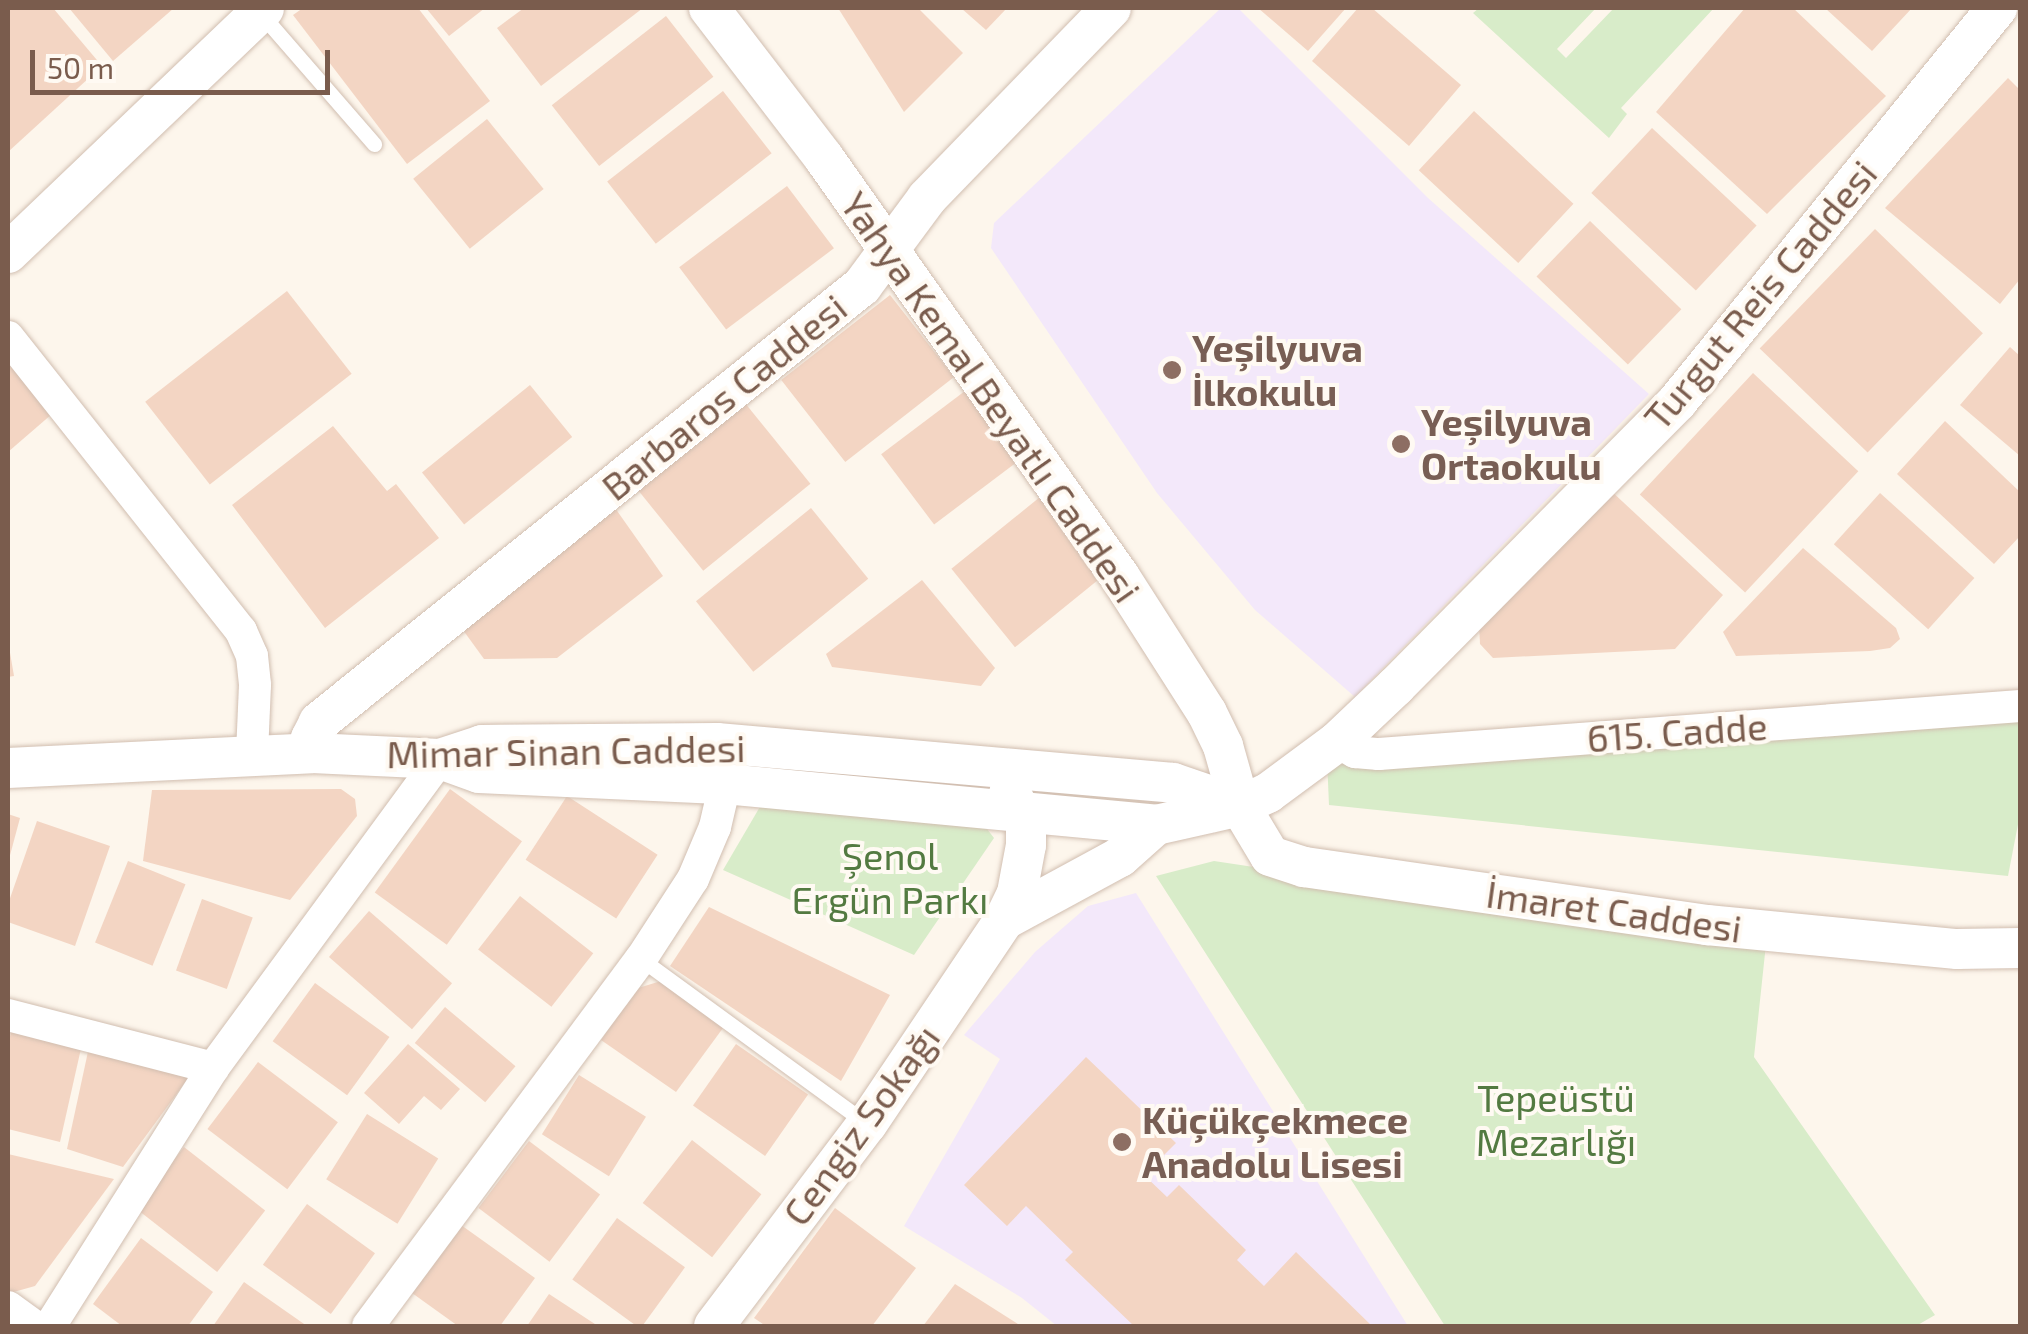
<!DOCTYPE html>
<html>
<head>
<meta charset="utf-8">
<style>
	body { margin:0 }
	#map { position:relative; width:2028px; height:1334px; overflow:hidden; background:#fdf6ec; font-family:"Exo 2",sans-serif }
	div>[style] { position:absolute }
	.education>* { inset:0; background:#f3e8fa }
	.green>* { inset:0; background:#d8ecc9 }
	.building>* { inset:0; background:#f3d5c3; transform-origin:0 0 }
	.roads { filter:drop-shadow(0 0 2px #d1beb0) drop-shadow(0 0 2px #d1beb0) }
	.service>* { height:15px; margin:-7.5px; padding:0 7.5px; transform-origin:7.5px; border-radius:7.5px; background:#fff }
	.minor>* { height:32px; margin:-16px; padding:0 16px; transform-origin:16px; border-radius:16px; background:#fff }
	.tertiary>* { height:40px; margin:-20px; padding:0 20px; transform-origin:20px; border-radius:20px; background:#fff }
	.dots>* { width:28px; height:28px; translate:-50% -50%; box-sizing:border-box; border:5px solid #fffaf3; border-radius:50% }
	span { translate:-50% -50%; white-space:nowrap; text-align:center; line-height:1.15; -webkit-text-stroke:8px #fffaf3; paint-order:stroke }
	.street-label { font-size:38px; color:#7a5c4d }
	.education-label { font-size:38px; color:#785e54; font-weight:700 }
	.left { translate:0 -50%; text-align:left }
	.park-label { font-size:38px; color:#537a41 }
	.frame { position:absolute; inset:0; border:10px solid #7a5c4d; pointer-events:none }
	.scale { position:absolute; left:30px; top:50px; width:300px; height:45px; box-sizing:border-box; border:5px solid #7a5c4d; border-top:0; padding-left:12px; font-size:30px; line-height:35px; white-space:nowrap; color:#7a5c4d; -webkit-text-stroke:8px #fffaf3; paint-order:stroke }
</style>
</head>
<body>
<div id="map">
	<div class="education">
		<div style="clip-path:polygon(1221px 8px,1238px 8px,1428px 198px,1649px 394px,1355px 697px,1255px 610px,1157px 493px,991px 248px,994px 223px)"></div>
		<div style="clip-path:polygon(1136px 893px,1408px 1326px,1057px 1326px,1022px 1298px,904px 1226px,1000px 1059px,964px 1035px,1035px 952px,1088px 906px)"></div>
	</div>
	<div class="green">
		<div style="clip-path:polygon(1479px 8px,1596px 8px,1557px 49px,1566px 58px,1614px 8px,1714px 8px,1621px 108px,1627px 114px,1609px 138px,1473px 13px)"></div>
		<div style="clip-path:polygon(2020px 719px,2020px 814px,2008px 876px,1329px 805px,1327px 759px)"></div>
		<div style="clip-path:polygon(761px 805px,984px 825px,994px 838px,914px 955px,723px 870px)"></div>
		<div style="clip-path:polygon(1214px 861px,1766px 944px,1754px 1057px,1935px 1315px,1916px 1326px,1445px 1326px,1156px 876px)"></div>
	</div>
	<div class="building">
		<div style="clip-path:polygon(8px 8px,53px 8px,102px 66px,8px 152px)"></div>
		<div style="clip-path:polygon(69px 8px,174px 8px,113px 61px)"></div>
		<div style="clip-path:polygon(303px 8px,418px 8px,490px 101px,407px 164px,293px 15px)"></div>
		<div style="clip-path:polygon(426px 8px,485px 8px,449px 36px)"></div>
		<div style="clip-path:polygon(524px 8px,643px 8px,541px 86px,497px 28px)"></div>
		<div style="clip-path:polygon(838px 8px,918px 8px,963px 53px,904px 112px)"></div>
		<div style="clip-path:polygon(961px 8px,1007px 8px,986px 30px)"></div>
		<div style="clip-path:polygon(1258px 8px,1346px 8px,1308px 51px)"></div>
		<div style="clip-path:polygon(1358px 8px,1372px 8px,1461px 85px,1409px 146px,1312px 61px)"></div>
		<div style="clip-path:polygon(1745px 8px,1793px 8px,1886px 96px,1767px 214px,1656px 112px)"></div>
		<div style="clip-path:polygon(1825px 8px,1912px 8px,1872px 51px)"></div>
		<div style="left:666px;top:16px;width:77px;height:145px;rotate:52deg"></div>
		<div style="clip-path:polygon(2008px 78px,2020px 90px,2020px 279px,2000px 304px,1885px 208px)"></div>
		<div style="left:723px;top:91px;width:79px;height:147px;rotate:52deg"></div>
		<div style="left:1474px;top:111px;width:136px;height:81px;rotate:43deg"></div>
		<div style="left:487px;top:119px;width:90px;height:95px;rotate:51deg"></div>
		<div style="left:1652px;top:128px;width:143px;height:89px;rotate:43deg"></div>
		<div style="left:787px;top:186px;width:78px;height:135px;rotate:53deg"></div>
		<div style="left:1590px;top:221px;width:127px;height:77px;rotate:44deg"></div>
		<div style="left:1875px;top:229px;width:150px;height:166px;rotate:44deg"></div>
		<div style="left:287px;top:291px;width:105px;height:180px;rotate:52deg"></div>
		<div style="left:890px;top:295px;width:104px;height:138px;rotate:52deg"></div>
		<div style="clip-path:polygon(2010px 347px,2020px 356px,2020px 456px,1960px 405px)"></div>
		<div style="clip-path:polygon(8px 363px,52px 414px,8px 452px)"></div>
		<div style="left:1753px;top:373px;width:144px;height:166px;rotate:43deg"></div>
		<div style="left:530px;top:385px;width:67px;height:139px;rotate:51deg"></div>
		<div style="left:965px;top:391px;width:88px;height:105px;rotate:53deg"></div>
		<div style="left:745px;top:403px;width:104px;height:138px;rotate:51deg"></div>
		<div style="clip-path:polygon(1945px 421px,2020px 492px,2020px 536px,1994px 564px,1897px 474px)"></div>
		<div style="clip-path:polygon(333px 426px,387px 491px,396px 484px,439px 538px,325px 628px,232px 505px)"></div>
		<div style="clip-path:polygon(1609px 489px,1723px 595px,1675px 649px,1493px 658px,1480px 644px,1479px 624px)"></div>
		<div style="left:1880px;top:493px;width:127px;height:69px;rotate:42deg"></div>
		<div style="left:1040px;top:497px;width:101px;height:114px;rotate:51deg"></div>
		<div style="clip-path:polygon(608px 498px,663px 576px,557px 658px,484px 659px,455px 619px)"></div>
		<div style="left:811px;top:508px;width:91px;height:148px;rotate:51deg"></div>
		<div style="clip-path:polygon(1803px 548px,1896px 628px,1900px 639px,1890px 648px,1870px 651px,1736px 656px,1723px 632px)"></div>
		<div style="clip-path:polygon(922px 580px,995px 668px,981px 686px,832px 667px,826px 654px)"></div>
		<div style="clip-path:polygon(8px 641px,14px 676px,8px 677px)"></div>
		<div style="clip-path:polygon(341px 789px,355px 799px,357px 816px,290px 900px,143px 861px,152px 790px)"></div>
		<div style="left:450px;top:789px;width:89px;height:128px;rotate:36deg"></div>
		<div style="left:567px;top:796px;width:108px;height:76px;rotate:33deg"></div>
		<div style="clip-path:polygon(8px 814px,20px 818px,9px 859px,8px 859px)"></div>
		<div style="clip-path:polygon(37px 821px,110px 846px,75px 946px,8px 922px,8px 904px)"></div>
		<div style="left:128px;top:861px;width:62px;height:88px;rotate:22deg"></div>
		<div style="left:520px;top:896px;width:93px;height:68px;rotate:38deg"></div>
		<div style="left:202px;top:899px;width:54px;height:76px;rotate:20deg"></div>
		<div style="clip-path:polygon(709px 907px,890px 995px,841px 1081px,670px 966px)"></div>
		<div style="left:369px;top:911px;width:110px;height:61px;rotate:41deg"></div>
		<div style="clip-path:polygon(661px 981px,723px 1028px,676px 1092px,601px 1040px,635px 989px)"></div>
		<div style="left:315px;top:983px;width:92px;height:72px;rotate:36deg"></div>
		<div style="left:445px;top:1007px;width:92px;height:47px;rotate:40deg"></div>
		<div style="clip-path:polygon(13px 1022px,82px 1044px,60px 1142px,8px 1129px,8px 1046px)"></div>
		<div style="clip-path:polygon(408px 1044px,460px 1089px,441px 1110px,424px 1096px,399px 1124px,364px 1093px)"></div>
		<div style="left:736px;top:1044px;width:88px;height:75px;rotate:35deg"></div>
		<div style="clip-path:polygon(89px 1047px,189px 1077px,123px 1167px,67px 1149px)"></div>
		<div style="clip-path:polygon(1086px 1057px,1176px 1143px,1144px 1175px,1167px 1197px,1179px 1185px,1246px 1250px,1237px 1260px,1264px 1286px,1296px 1252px,1372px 1326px,1134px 1326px,1065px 1260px,1073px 1252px,1026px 1206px,1007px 1226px,964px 1185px)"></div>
		<div style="left:258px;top:1062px;width:100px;height:84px;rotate:37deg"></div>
		<div style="left:579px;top:1075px;width:79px;height:70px;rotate:32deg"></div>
		<div style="left:367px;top:1114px;width:84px;height:77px;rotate:32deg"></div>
		<div style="left:692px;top:1140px;width:88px;height:80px;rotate:38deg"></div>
		<div style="left:529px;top:1141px;width:89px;height:84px;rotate:37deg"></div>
		<div style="left:184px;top:1147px;width:103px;height:78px;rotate:38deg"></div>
		<div style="clip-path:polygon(8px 1154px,114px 1179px,35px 1286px,10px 1293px)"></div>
		<div style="left:307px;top:1204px;width:84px;height:75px;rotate:36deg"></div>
		<div style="clip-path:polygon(835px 1208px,916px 1268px,872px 1326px,766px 1326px,754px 1318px)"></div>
		<div style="left:617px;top:1218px;width:84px;height:76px;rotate:36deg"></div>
		<div style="clip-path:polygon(461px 1225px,535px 1278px,500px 1326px,458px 1326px,412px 1293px)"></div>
		<div style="clip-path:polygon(141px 1238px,213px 1292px,188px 1326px,122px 1326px,93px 1304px)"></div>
		<div style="clip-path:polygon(244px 1282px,307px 1326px,213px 1326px)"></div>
		<div style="clip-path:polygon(955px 1284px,1021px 1326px,923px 1326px)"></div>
		<div style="clip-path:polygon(549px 1294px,598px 1326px,527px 1326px)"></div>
	</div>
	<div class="roads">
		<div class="service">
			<div style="left:262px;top:15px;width:171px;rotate:49deg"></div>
			<div style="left:641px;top:959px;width:280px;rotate:36.1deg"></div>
		</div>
		<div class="minor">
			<div style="left:8px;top:337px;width:375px;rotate:51.6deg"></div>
			<div style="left:241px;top:631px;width:27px;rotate:66deg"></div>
			<div style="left:252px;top:656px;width:29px;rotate:84deg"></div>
			<div style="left:255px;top:685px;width:70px;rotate:92.5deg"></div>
			<div style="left:1337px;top:742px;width:21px;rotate:29deg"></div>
			<div style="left:1355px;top:752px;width:24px;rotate:5deg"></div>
			<div style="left:1379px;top:754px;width:643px;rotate:-4.28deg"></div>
			<div style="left:8px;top:1015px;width:212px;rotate:14.5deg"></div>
			<div style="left:8px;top:1307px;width:32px;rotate:36deg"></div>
			<div style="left:50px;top:1326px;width:305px;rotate:-57.7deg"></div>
			<div style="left:213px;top:1068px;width:383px;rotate:-53.7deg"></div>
			<div style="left:368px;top:1326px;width:457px;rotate:-53.4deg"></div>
			<div style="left:641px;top:959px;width:95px;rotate:-57deg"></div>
			<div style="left:693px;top:879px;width:56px;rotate:-67.1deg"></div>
			<div style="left:715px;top:827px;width:44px;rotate:-76.9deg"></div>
		</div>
		<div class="tertiary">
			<div style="left:709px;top:8px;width:189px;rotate:52.5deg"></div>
			<div style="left:824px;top:158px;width:513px;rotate:54.76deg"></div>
			<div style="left:1120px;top:577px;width:161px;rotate:57.4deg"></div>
			<div style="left:1207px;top:713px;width:37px;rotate:64deg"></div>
			<div style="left:1223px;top:746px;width:62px;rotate:74.2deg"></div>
			<div style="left:1240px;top:806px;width:58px;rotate:59deg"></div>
			<div style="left:1270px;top:856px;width:36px;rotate:18deg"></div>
			<div style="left:1304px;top:867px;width:407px;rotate:8.2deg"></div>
			<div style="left:1707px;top:925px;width:251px;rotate:5.5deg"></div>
			<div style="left:1957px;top:949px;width:63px;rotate:-0.9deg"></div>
			<div style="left:8px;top:253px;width:354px;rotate:-43.7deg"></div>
			<div style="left:312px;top:753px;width:15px;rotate:-94deg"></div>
			<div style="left:311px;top:738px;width:18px;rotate:-63deg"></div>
			<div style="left:319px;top:722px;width:696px;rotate:-38.76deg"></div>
			<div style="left:862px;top:286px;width:109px;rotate:-53.5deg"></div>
			<div style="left:927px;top:198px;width:264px;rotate:-45.9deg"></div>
			<div style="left:440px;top:759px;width:41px;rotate:19.7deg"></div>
			<div style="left:479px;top:773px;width:246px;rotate:2.6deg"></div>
			<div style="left:725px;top:784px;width:433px;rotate:5.4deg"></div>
			<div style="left:1156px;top:825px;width:86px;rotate:-12.7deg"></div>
			<div style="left:1240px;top:806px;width:31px;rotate:-25deg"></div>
			<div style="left:1268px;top:793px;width:86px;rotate:-36.5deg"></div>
			<div style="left:1337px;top:742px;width:81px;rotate:-43.5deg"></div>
			<div style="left:1396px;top:686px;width:400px;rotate:-45.3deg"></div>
			<div style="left:1677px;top:402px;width:508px;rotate:-50.92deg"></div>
			<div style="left:8px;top:768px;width:304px;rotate:-2.8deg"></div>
			<div style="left:312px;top:753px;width:128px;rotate:2.7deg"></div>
			<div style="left:440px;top:759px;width:44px;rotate:-18.4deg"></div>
			<div style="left:482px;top:745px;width:235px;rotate:-0.5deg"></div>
			<div style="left:717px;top:743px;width:458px;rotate:5deg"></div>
			<div style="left:1173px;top:783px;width:71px;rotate:18.9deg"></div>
			<div style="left:1004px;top:920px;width:132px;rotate:-28.5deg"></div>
			<div style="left:1120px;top:857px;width:48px;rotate:-41.6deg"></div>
			<div style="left:714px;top:1326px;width:253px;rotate:-52.9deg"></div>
			<div style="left:867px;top:1124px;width:246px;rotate:-56.1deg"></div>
			<div style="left:1004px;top:920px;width:30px;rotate:-64deg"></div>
			<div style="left:1017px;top:893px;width:49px;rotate:-79.4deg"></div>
			<div style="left:1026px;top:845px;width:22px;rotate:-90deg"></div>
			<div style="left:1026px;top:823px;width:36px;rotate:-117deg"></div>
		</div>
	</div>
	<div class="dots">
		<div style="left:1172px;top:370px;background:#8d6e63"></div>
		<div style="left:1401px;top:444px;background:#8d6e63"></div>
		<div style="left:1122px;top:1142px;background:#8d6e63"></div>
	</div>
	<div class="street-label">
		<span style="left:1760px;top:295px;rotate:-50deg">Turgut Reis Caddesi</span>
		<span style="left:724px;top:397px;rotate:-39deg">Barbaros Caddesi</span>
		<span style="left:991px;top:397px;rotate:55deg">Yahya Kemal Beyatlı Caddesi</span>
		<span style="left:1677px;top:732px;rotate:-4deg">615. Cadde</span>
		<span style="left:566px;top:751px;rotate:-1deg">Mimar Sinan Caddesi</span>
		<span style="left:1614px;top:911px;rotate:8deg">İmaret Caddesi</span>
		<span style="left:861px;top:1125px;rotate:-54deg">Cengiz Sokağı</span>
	</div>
	<div class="education-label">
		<span class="left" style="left:1192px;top:370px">Yeşilyuva<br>İlkokulu</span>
		<span class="left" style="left:1421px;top:444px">Yeşilyuva<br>Ortaokulu</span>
		<span class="left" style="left:1142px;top:1142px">Küçükçekmece<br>Anadolu Lisesi</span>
	</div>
	<div class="park-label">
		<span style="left:890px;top:878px">Şenol<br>Ergün Parkı</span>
		<span style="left:1556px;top:1120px">Tepeüstü<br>Mezarlığı</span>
	</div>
	<div class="frame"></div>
	<div class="scale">50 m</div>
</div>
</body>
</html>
